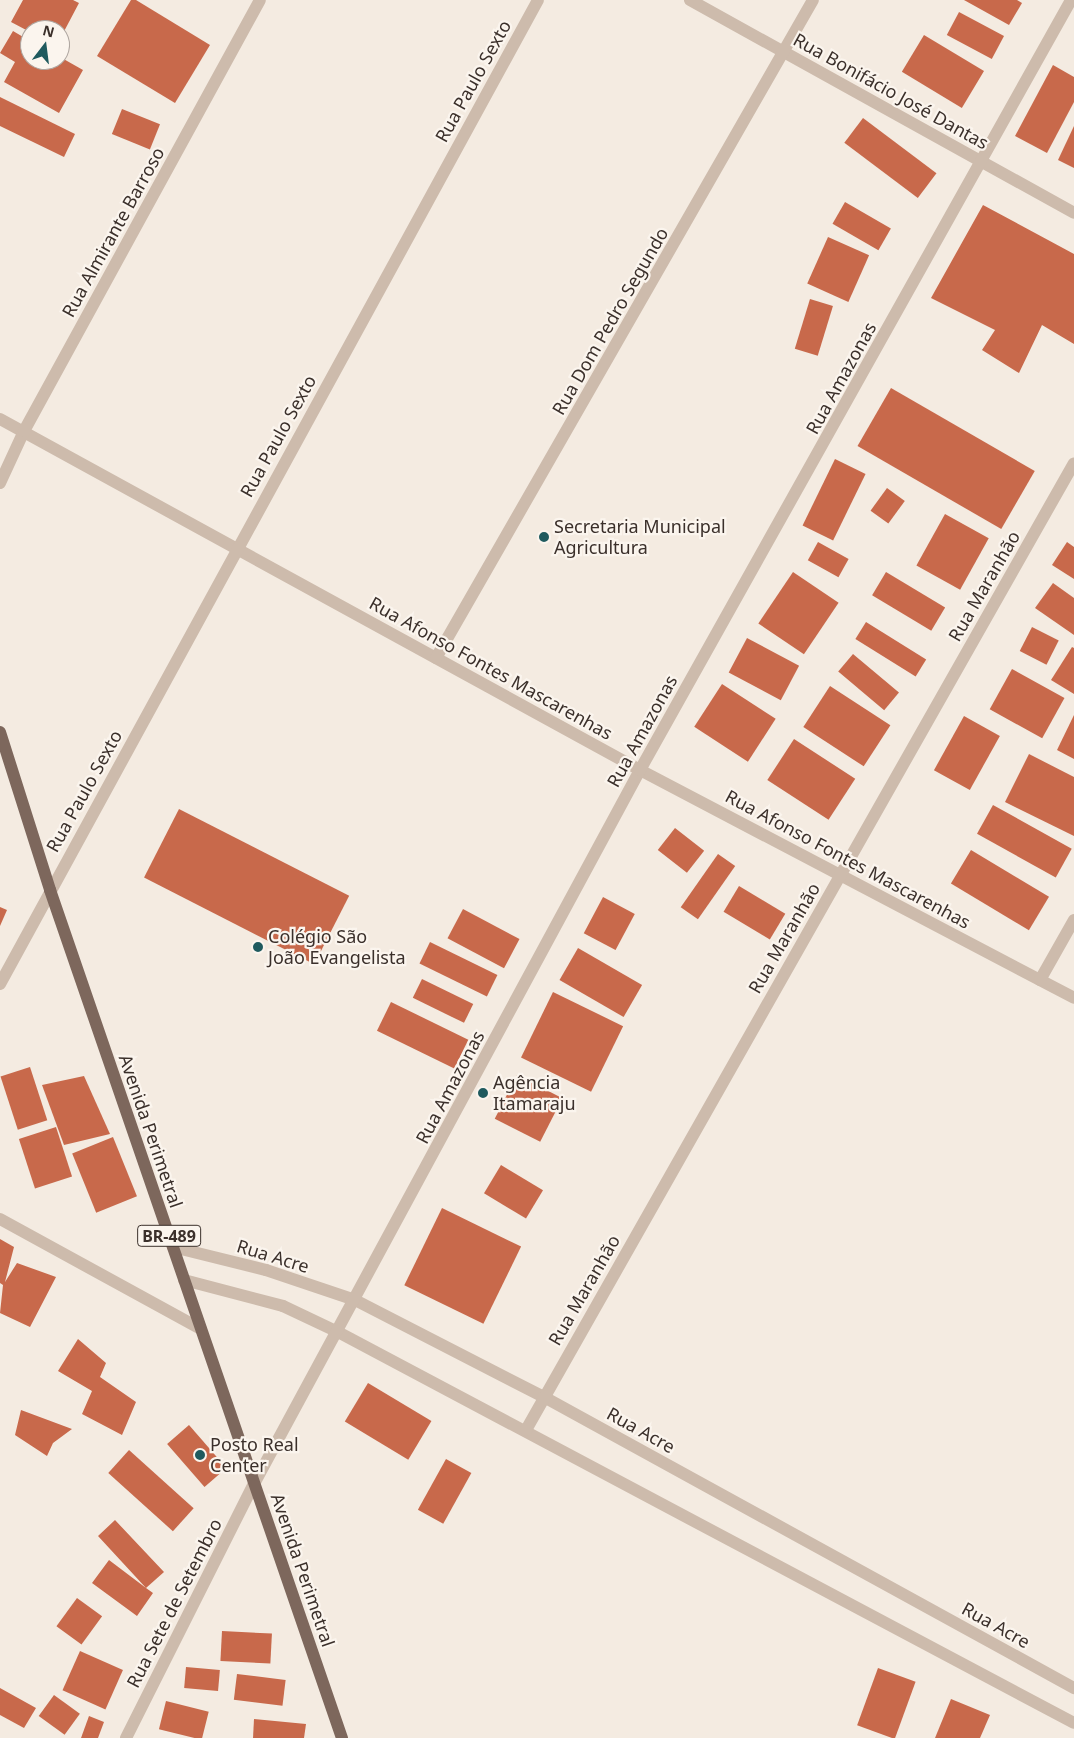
<!DOCTYPE html>
<html>
<head>
<meta charset="utf-8">
<style>
	body { margin:0 }
	#map { position:relative; width:1074px; height:1738px; overflow:hidden; background:#f4ebe1; font-family:"Noto Sans",sans-serif }
	div>[style] { position:absolute }
	.building>* { inset:0; background:#c8694b; transform-origin:0 0 }
	.minor>* { height:12px; margin:-6px; padding:0 6px; transform-origin:6px; border-radius:6px; background:#cdbbac }
	.major>* { height:12px; margin:-6px; padding:0 6px; transform-origin:6px; border-radius:6px; background:#7d675c }
	.dots>* { width:14px; height:14px; translate:-50% -50%; box-sizing:border-box; border:2px solid #fbf5ee; border-radius:50% }
	span { translate:-50% -50%; white-space:nowrap; text-align:center; line-height:1.15; -webkit-text-stroke:4.5px #fbf5ee; paint-order:stroke }
	.shield-label span { padding:1px 4px; background:#fbf5ee; border:1px solid; border-radius:4px; -webkit-text-stroke-width:0 }
	.shield-label { font-size:16px; color:#3b302b; font-weight:700 }
	.street-label { font-size:18px; color:#3b302b }
	.poi-label { font-size:18px; color:#3b302b }
	.left { translate:0 -50%; text-align:left }
	.north { position:absolute; left:20px; top:20px; width:50px; height:50px; box-sizing:border-box; background:#fbf5ee; border:1px solid #aea6a0; border-radius:50%; rotate:15deg; font-size:14px; font-weight:700; line-height:20px; text-align:center; color:#3b302b }
	.north::after { content:''; display:block; margin:auto; width:18px; height:22px; background:#1f5a5e; clip-path:polygon(50% 0,100% 100%,50% 72%,0 100%) }
</style>
</head>
<body>
<div id="map">
	<div class="building">
		<div style="clip-path:polygon(23px 0,73px 0,79px 3px,60px 39px,60px 30px,30px 32px,11px 22px)"></div>
		<div style="clip-path:polygon(131px 0,136px 0,210px 45px,175px 103px,97px 56px)"></div>
		<div style="clip-path:polygon(964px 0,1017px 0,1022px 3px,1009px 25px)"></div>
		<div style="left:959px;top:12px;width:51px;height:26px;rotate:28deg"></div>
		<div style="clip-path:polygon(13px 31px,30px 41px,30px 60px,60px 60px,60px 57px,83px 70px,59px 113px,4px 82px,15px 62px,0 53px)"></div>
		<div style="left:924px;top:35px;width:70px;height:43px;rotate:31deg"></div>
		<div style="clip-path:polygon(1053px 65px,1074px 77px,1074px 102px,1047px 153px,1015px 136px)"></div>
		<div style="clip-path:polygon(0 97px,75px 134px,64px 157px,0 126px)"></div>
		<div style="left:122px;top:109px;width:41px;height:27px;rotate:22deg"></div>
		<div style="left:863px;top:118px;width:92px;height:31px;rotate:37deg"></div>
		<div style="clip-path:polygon(1074px 126px,1074px 168px,1058px 160px)"></div>
		<div style="left:845px;top:202px;width:53px;height:25px;rotate:30deg"></div>
		<div style="clip-path:polygon(983px 205px,1074px 254px,1074px 344px,1042px 325px,1019px 373px,982px 350px,995px 330px,931px 298px)"></div>
		<div style="left:828px;top:237px;width:45px;height:51px;rotate:24deg"></div>
		<div style="left:810px;top:299px;width:24px;height:52px;rotate:17deg"></div>
		<div style="left:891px;top:388px;width:166px;height:67px;rotate:30deg"></div>
		<div style="left:835px;top:459px;width:34px;height:74px;rotate:26deg"></div>
		<div style="left:887px;top:488px;width:22px;height:28px;rotate:36deg"></div>
		<div style="left:945px;top:514px;width:50px;height:59px;rotate:29deg"></div>
		<div style="left:818px;top:542px;width:35px;height:21px;rotate:29deg"></div>
		<div style="clip-path:polygon(1067px 542px,1074px 547px,1074px 579px,1052px 565px)"></div>
		<div style="left:793px;top:572px;width:55px;height:62px;rotate:34deg"></div>
		<div style="left:886px;top:572px;width:69px;height:27px;rotate:31deg"></div>
		<div style="clip-path:polygon(1053px 583px,1074px 598px,1074px 635px,1035px 608px)"></div>
		<div style="left:866px;top:622px;width:71px;height:20px;rotate:32deg"></div>
		<div style="left:1032px;top:627px;width:30px;height:27px;rotate:27deg"></div>
		<div style="left:747px;top:638px;width:59px;height:39px;rotate:28deg"></div>
		<div style="clip-path:polygon(1072px 647px,1074px 648px,1074px 694px,1051px 680px)"></div>
		<div style="left:853px;top:654px;width:60px;height:23px;rotate:40deg"></div>
		<div style="left:1012px;top:669px;width:60px;height:46px;rotate:29deg"></div>
		<div style="left:722px;top:684px;width:64px;height:51px;rotate:33deg"></div>
		<div style="left:830px;top:686px;width:72px;height:49px;rotate:33deg"></div>
		<div style="clip-path:polygon(1074px 715px,1074px 759px,1057px 750px)"></div>
		<div style="left:964px;top:716px;width:41px;height:62px;rotate:29deg"></div>
		<div style="left:794px;top:739px;width:73px;height:49px;rotate:33deg"></div>
		<div style="clip-path:polygon(1029px 754px,1074px 777px,1074px 836px,1005px 802px)"></div>
		<div style="left:993px;top:805px;width:90px;height:33px;rotate:29deg"></div>
		<div style="left:179px;top:809px;width:191px;height:77px;rotate:27deg"></div>
		<div style="left:675px;top:828px;width:37px;height:28px;rotate:38deg"></div>
		<div style="left:971px;top:850px;width:91px;height:39px;rotate:31deg"></div>
		<div style="left:718px;top:854px;width:21px;height:65px;rotate:35deg"></div>
		<div style="left:739px;top:886px;width:54px;height:30px;rotate:31deg"></div>
		<div style="left:603px;top:897px;width:36px;height:41px;rotate:28deg"></div>
		<div style="clip-path:polygon(0 907px,7px 910px,0 926px)"></div>
		<div style="left:463px;top:909px;width:64px;height:33px;rotate:28deg"></div>
		<div style="left:430px;top:942px;width:75px;height:24px;rotate:26deg"></div>
		<div style="left:578px;top:948px;width:74px;height:37px;rotate:30deg"></div>
		<div style="left:422px;top:979px;width:57px;height:21px;rotate:26deg"></div>
		<div style="left:553px;top:992px;width:78px;height:73px;rotate:26deg"></div>
		<div style="left:391px;top:1002px;width:86px;height:32px;rotate:26deg"></div>
		<div style="left:30px;top:1067px;width:56px;height:31px;rotate:72deg"></div>
		<div style="left:517px;top:1075px;width:51px;height:49px;rotate:27deg"></div>
		<div style="clip-path:polygon(84px 1076px,110px 1134px,64px 1145px,42px 1085px)"></div>
		<div style="left:56px;top:1127px;width:52px;height:39px;rotate:72deg"></div>
		<div style="left:113px;top:1137px;width:64px;height:44px;rotate:68deg"></div>
		<div style="left:501px;top:1165px;width:49px;height:33px;rotate:31deg"></div>
		<div style="left:442px;top:1208px;width:88px;height:86px;rotate:26deg"></div>
		<div style="clip-path:polygon(0 1239px,14px 1247px,5px 1282px,17px 1263px,56px 1277px,30px 1327px,0 1313px,3px 1285px,0 1283px)"></div>
		<div style="clip-path:polygon(78px 1339px,106px 1363px,100px 1377px,136px 1402px,122px 1435px,82px 1414px,92px 1391px,58px 1371px)"></div>
		<div style="left:368px;top:1383px;width:74px;height:45px;rotate:31deg"></div>
		<div style="clip-path:polygon(21px 1410px,72px 1429px,53px 1443px,47px 1456px,15px 1435px)"></div>
		<div style="left:189px;top:1425px;width:57px;height:29px;rotate:49deg"></div>
		<div style="left:129px;top:1450px;width:87px;height:31px;rotate:42deg"></div>
		<div style="left:446px;top:1459px;width:29px;height:58px;rotate:29deg"></div>
		<div style="clip-path:polygon(115px 1520px,164px 1572px,146px 1588px,153px 1593px,137px 1616px,92px 1583px,109px 1560px,146px 1588px,98px 1536px)"></div>
		<div style="left:77px;top:1598px;width:31px;height:35px;rotate:36deg"></div>
		<div style="left:222px;top:1631px;width:50px;height:30px;rotate:3deg"></div>
		<div style="left:80px;top:1651px;width:47px;height:43px;rotate:24deg"></div>
		<div style="left:186px;top:1667px;width:34px;height:21px;rotate:5deg"></div>
		<div style="left:878px;top:1668px;width:40px;height:61px;rotate:20deg"></div>
		<div style="left:237px;top:1674px;width:49px;height:26px;rotate:7deg"></div>
		<div style="clip-path:polygon(0 1688px,36px 1708px,24px 1728px,0 1715px)"></div>
		<div style="left:54px;top:1695px;width:32px;height:26px;rotate:36deg"></div>
		<div style="clip-path:polygon(951px 1699px,990px 1715px,980px 1738px,935px 1738px)"></div>
		<div style="left:166px;top:1701px;width:44px;height:29px;rotate:14deg"></div>
		<div style="clip-path:polygon(89px 1716px,104px 1722px,98px 1738px,81px 1738px)"></div>
		<div style="clip-path:polygon(254px 1719px,306px 1724px,304px 1738px,253px 1738px)"></div>
	</div>
	<div class="minor">
		<div style="left:690px;top:0;width:439px;rotate:29deg"></div>
		<div style="left:0;top:419px;width:730px;rotate:28.74deg"></div>
		<div style="left:640px;top:770px;width:490px;rotate:27.7deg"></div>
		<div style="left:0;top:483px;width:57px;rotate:-65.2deg"></div>
		<div style="left:24px;top:431px;width:491px;rotate:-61.3deg"></div>
		<div style="left:436px;top:658px;width:758px;rotate:-60.19deg"></div>
		<div style="left:1040px;top:980px;width:69px;rotate:-60.5deg"></div>
		<div style="left:0;top:984px;width:1121px;rotate:-61.33deg"></div>
		<div style="left:0;top:1219px;width:229px;rotate:28.7deg"></div>
		<div style="left:173px;top:1247px;width:96px;rotate:13.9deg"></div>
		<div style="left:266px;top:1270px;width:94px;rotate:18.6deg"></div>
		<div style="left:355px;top:1300px;width:212px;rotate:27.2deg"></div>
		<div style="left:544px;top:1397px;width:605px;rotate:28.77deg"></div>
		<div style="left:184px;top:1280px;width:102px;rotate:14.7deg"></div>
		<div style="left:283px;top:1306px;width:61px;rotate:25.3deg"></div>
		<div style="left:338px;top:1332px;width:833px;rotate:27.98deg"></div>
		<div style="left:526px;top:1430px;width:1111px;rotate:-60.46deg"></div>
		<div style="left:126px;top:1738px;width:284px;rotate:-63.3deg"></div>
		<div style="left:254px;top:1484px;width:812px;rotate:-61.6deg"></div>
		<div style="left:640px;top:770px;width:882px;rotate:-60.76deg"></div>
	</div>
	<div class="major">
		<div style="left:0;top:732px;width:166px;rotate:72.4deg"></div>
		<div style="left:50px;top:890px;width:897px;rotate:71deg"></div>
	</div>
	<div class="dots">
		<div style="left:544px;top:537px;background:#1f5a5e"></div>
		<div style="left:258px;top:947px;background:#1f5a5e"></div>
		<div style="left:483px;top:1093px;background:#1f5a5e"></div>
		<div style="left:200px;top:1455px;background:#1f5a5e"></div>
	</div>
	<div class="shield-label">
		<span style="left:169px;top:1236px">BR-489</span>
	</div>
	<div class="street-label">
		<span style="left:473px;top:81px;rotate:-61deg">Rua Paulo Sexto</span>
		<span style="left:891px;top:91px;rotate:29deg">Rua Bonifácio José Dantas</span>
		<span style="left:113px;top:232px;rotate:-61deg">Rua Almirante Barroso</span>
		<span style="left:610px;top:321px;rotate:-60deg">Rua Dom Pedro Segundo</span>
		<span style="left:841px;top:378px;rotate:-61deg">Rua Amazonas</span>
		<span style="left:278px;top:436px;rotate:-61deg">Rua Paulo Sexto</span>
		<span style="left:984px;top:586px;rotate:-60deg">Rua Maranhão</span>
		<span style="left:491px;top:668px;rotate:29deg">Rua Afonso Fontes Mascarenhas</span>
		<span style="left:642px;top:731px;rotate:-61deg">Rua Amazonas</span>
		<span style="left:84px;top:791px;rotate:-61deg">Rua Paulo Sexto</span>
		<span style="left:848px;top:859px;rotate:28deg">Rua Afonso Fontes Mascarenhas</span>
		<span style="left:784px;top:938px;rotate:-60deg">Rua Maranhão</span>
		<span style="left:450px;top:1087px;rotate:-62deg">Rua Amazonas</span>
		<span style="left:151px;top:1131px;rotate:71deg">Avenida Perimetral</span>
		<span style="left:273px;top:1256px;rotate:17deg">Rua Acre</span>
		<span style="left:584px;top:1290px;rotate:-60deg">Rua Maranhão</span>
		<span style="left:641px;top:1430px;rotate:29deg">Rua Acre</span>
		<span style="left:303px;top:1570px;rotate:71deg">Avenida Perimetral</span>
		<span style="left:174px;top:1603px;rotate:-63deg">Rua Sete de Setembro</span>
		<span style="left:996px;top:1625px;rotate:29deg">Rua Acre</span>
	</div>
	<div class="poi-label">
		<span class="left" style="left:554px;top:537px">Secretaria Municipal<br>Agricultura</span>
		<span class="left" style="left:268px;top:947px">Colégio São<br>João Evangelista</span>
		<span class="left" style="left:493px;top:1093px">Agência<br>Itamaraju</span>
		<span class="left" style="left:210px;top:1455px">Posto Real<br>Center</span>
	</div>
	<div class="north">N</div>
</div>
</body>
</html>
